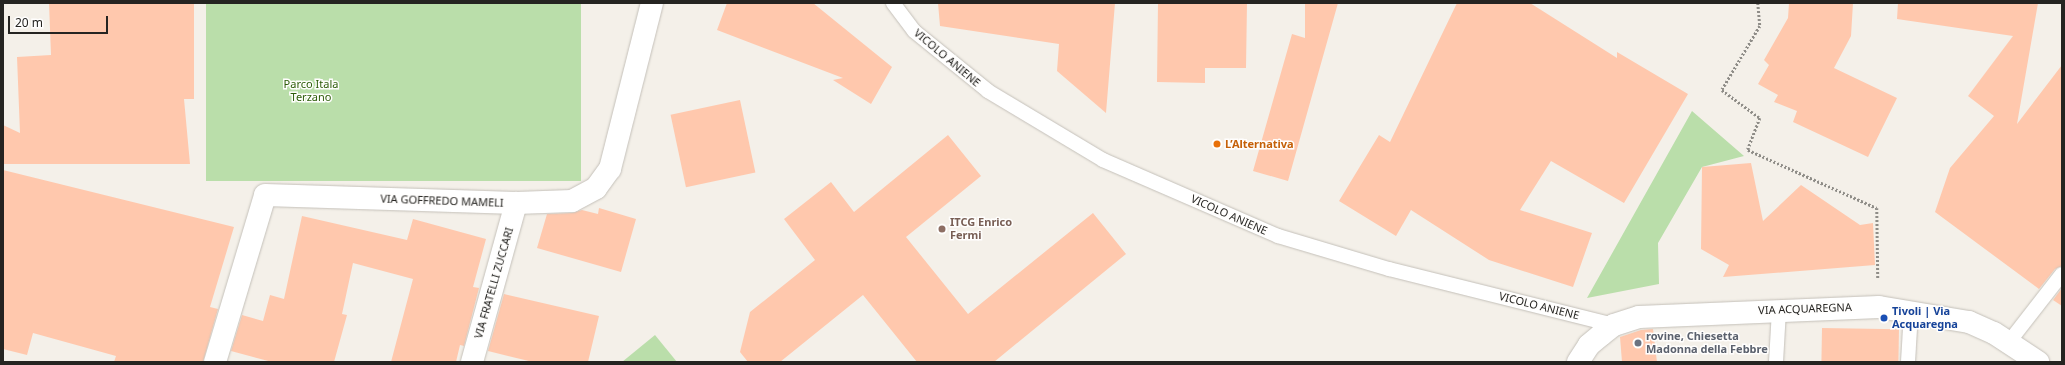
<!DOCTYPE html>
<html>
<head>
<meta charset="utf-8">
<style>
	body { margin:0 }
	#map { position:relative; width:2065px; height:365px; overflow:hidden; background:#f4f0e9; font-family:"Noto Sans",sans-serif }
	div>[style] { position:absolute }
	.green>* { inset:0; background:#badeaa; transform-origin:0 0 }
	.building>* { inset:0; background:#ffc8ad; transform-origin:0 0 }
	.path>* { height:2.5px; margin-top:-1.25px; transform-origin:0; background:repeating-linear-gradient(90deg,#8f8d88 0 2px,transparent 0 4px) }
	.roads { filter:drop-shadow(0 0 1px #c4c0b9) drop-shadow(0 0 1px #c4c0b9) }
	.service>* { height:14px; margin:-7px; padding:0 7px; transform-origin:7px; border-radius:7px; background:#fff }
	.minor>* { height:22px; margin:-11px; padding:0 11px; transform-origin:11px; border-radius:11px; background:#fff }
	.secondary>* { height:22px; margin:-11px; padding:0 11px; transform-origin:11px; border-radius:11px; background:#fff }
	.dots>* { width:11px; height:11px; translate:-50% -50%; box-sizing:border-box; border:2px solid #fffefd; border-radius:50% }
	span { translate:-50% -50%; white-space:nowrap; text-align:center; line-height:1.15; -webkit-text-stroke:3px #fffefd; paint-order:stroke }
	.street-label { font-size:11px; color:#252421 }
	.park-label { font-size:11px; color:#2c5c08 }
	.food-label { font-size:11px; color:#c56008; font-weight:700 }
	.left { translate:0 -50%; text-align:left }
	.education-label { font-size:11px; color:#785e54; font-weight:700 }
	.transit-label { font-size:11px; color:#164399; font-weight:700 }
	.worship-label { font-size:11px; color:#5b616d; font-weight:700 }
	.frame { position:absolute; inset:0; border:4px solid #252421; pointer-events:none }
	.scale { position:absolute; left:8px; top:16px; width:100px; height:18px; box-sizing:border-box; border:2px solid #252421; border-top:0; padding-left:5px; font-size:12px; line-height:14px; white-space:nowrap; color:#252421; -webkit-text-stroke:3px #fffefd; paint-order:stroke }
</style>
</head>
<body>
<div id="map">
	<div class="green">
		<div style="left:206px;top:3px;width:375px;height:178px"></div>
		<div style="clip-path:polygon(1692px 111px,1744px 156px,1702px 167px,1658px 243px,1659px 284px,1587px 298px)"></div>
		<div style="clip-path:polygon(655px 335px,677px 362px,622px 362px)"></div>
	</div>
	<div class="building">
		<div style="clip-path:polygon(49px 3px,194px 3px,194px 99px,184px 99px,190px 164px,3px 164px,3px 125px,20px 133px,17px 57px,51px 55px)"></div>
		<div style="clip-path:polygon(727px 3px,813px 3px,892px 67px,871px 104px,833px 80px,843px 78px,717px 30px)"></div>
		<div style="clip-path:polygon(938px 3px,1115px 3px,1106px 113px,1057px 71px,1059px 44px,940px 26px)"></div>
		<div style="clip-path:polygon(1158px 3px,1247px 3px,1246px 68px,1205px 68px,1205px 83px,1157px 82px)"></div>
		<div style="clip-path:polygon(1305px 3px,1338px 3px,1288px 181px,1253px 171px,1292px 34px,1305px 38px)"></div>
		<div style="clip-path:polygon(1457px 3px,1530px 3px,1617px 58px,1617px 52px,1688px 94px,1624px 203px,1551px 161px,1520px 210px,1592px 233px,1573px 287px,1489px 260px,1411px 210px,1396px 236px,1339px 201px,1379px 135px,1390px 142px)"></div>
		<div style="clip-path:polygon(1789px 3px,1853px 3px,1851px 36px,1834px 68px,1897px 98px,1868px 157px,1793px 122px,1797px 111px,1774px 102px,1778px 95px,1758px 84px,1769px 65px,1764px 60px,1788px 18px)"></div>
		<div style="clip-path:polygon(1898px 3px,2038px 3px,2017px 124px,2062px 65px,2062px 266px,2055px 269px,2039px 289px,1935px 212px,1950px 168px,1994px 116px,1968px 96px,2013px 36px,1897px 19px)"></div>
		<div style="left:740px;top:100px;width:74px;height:71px;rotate:78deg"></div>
		<div style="clip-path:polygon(948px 135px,981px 176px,906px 237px,968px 314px,1093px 213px,1126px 254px,994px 362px,917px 362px,863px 295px,780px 362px,748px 362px,740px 352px,750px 312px,815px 260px,784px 219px,831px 182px,854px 212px)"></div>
		<div style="clip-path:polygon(1751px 163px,1763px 221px,1801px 185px,1860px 225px,1873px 223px,1875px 265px,1723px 277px,1729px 265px,1701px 249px,1702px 167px)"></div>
		<div style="clip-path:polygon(3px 170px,234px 227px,210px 307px,218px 309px,203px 362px,114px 362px,116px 356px,33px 333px,27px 355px,3px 349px)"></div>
		<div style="clip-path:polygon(599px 208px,636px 219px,621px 272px,537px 248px,547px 214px,572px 213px,582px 210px,598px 214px)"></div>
		<div style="clip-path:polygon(302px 216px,407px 240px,413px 219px,486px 239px,473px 287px,479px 288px,464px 346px,460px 345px,456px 362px,391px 362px,413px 279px,353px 263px,342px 314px,347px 315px,334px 362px,272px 362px,231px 351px,242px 315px,263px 321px,270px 295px,284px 299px)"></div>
		<div style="clip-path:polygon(2062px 288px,2062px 306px,2053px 300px)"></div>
		<div style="clip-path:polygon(504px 294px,599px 316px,588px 362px,533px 362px,488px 351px)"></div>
		<div style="left:1822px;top:328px;width:77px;height:34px;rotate:1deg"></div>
		<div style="clip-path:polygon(1653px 329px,1657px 362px,1622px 362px,1620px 337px,1641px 330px)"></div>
	</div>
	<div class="path">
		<div style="left:1758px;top:3px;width:23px;rotate:85deg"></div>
		<div style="left:1760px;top:26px;width:74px;rotate:120.7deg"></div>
		<div style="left:1722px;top:90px;width:47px;rotate:36.4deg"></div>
		<div style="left:1760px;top:118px;width:34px;rotate:111deg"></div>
		<div style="left:1748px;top:150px;width:141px;rotate:24.2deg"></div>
		<div style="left:1877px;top:208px;width:70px;rotate:89.2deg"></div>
	</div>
	<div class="roads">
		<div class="service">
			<div style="left:893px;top:3px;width:35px;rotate:53deg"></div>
			<div style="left:914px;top:31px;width:95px;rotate:39deg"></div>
			<div style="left:988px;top:91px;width:134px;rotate:31deg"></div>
			<div style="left:1103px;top:160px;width:191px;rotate:23.5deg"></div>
			<div style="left:1278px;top:236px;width:116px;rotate:16.6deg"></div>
			<div style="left:1389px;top:269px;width:232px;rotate:14deg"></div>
			<div style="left:2009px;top:342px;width:86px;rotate:-52.1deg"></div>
			<div style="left:1776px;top:362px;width:52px;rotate:-86.7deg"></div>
			<div style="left:1908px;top:362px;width:51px;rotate:-86.6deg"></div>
		</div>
		<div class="minor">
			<div style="left:215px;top:362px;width:174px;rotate:-73.3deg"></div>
			<div style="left:265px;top:195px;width:251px;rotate:1.8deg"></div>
			<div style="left:516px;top:203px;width:56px;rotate:-2deg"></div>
			<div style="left:572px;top:201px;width:27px;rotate:-28deg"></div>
			<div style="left:596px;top:188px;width:24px;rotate:-54deg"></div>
			<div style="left:610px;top:169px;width:171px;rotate:-75.8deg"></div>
			<div style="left:472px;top:362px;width:165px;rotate:-74.5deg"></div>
		</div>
		<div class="secondary">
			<div style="left:1578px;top:362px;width:20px;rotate:-57deg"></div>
			<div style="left:1589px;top:345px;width:16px;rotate:-40deg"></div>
			<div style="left:1601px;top:335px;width:16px;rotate:-38deg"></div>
			<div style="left:1614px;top:325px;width:26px;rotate:-18deg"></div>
			<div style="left:1639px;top:317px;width:240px;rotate:-2.4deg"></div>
			<div style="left:1879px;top:307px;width:91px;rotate:9.5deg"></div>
			<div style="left:1969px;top:322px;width:27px;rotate:24deg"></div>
			<div style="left:1994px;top:333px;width:53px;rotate:33.4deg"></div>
		</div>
	</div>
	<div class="dots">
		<div style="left:1217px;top:144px;background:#e8710a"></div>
		<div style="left:942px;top:229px;background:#8d6e63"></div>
		<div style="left:1884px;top:318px;background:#1a4fb4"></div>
		<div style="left:1638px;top:343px;background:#6b7280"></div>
	</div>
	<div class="street-label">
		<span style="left:947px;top:58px;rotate:40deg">VICOLO ANIENE</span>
		<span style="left:442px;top:201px;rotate:2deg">VIA GOFFREDO MAMELI</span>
		<span style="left:1229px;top:215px;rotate:24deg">VICOLO ANIENE</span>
		<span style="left:494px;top:283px;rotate:-74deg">VIA FRATELLI ZUCCARI</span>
		<span style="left:1539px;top:306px;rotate:14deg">VICOLO ANIENE</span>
		<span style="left:1805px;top:309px;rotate:-2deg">VIA ACQUAREGNA</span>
	</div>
	<div class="park-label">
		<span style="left:311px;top:91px">Parco Itala<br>Terzano</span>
	</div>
	<div class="food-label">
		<span class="left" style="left:1225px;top:144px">L’Alternativa</span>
	</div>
	<div class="education-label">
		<span class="left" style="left:950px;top:229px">ITCG Enrico<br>Fermi</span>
	</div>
	<div class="transit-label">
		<span class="left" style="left:1892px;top:318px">Tivoli | Via<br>Acquaregna</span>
	</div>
	<div class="worship-label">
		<span class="left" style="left:1646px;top:343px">rovine, Chiesetta<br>Madonna della Febbre</span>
	</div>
	<div class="frame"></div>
	<div class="scale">20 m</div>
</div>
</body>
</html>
